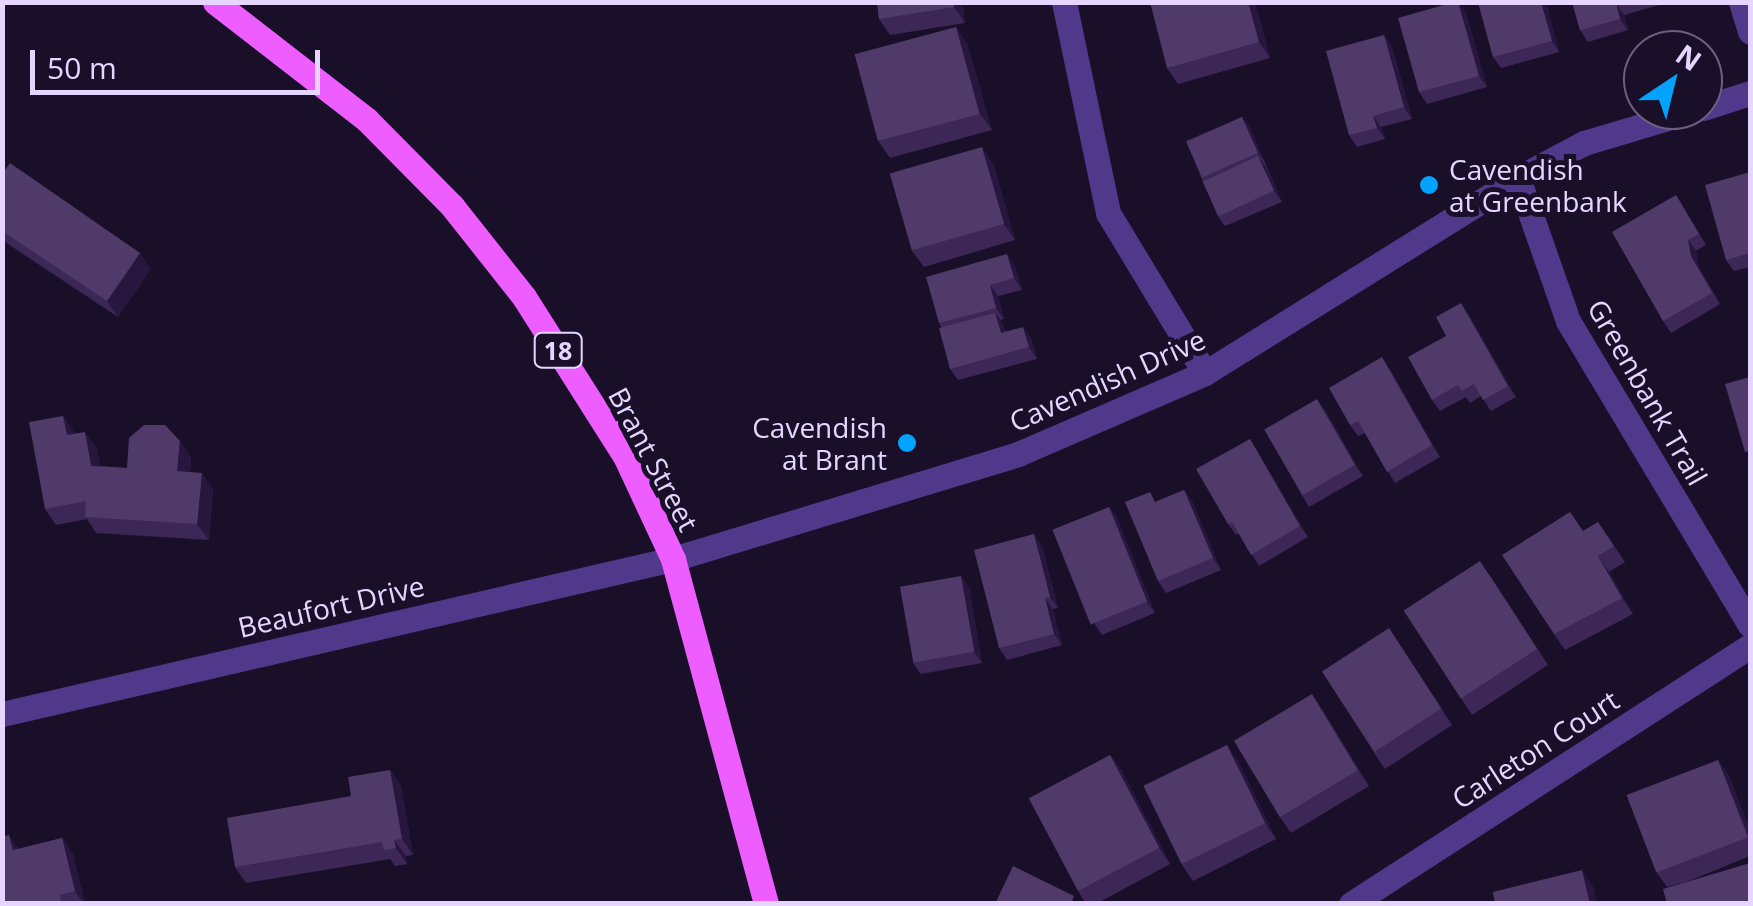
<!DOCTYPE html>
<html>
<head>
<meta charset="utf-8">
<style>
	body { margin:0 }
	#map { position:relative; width:1753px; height:906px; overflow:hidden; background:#1a0f29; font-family:"Open Sans",sans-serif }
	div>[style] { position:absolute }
	.minor>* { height:25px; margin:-12.5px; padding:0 12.5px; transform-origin:12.5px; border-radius:12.5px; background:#50388a }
	.tertiary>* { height:25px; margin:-12.5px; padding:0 12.5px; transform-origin:12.5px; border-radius:12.5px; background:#50388a }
	.primary>* { height:25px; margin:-12.5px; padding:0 12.5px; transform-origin:12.5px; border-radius:12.5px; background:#ed5dff }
	.wall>* { inset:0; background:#3d2757 }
	.shaded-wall>* { inset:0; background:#27163d }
	.building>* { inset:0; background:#4f3a69; transform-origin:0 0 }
	.dots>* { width:28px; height:28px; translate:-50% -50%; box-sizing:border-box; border:5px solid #1a0f29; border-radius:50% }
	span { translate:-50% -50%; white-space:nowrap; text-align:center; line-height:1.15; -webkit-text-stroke:10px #1a0f29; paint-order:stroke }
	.shield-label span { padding:2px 8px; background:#1a0f29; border:2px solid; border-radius:8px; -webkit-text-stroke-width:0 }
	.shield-label { font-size:25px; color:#e6d6ff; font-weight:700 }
	.poi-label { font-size:28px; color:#e6d6ff }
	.left { translate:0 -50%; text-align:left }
	.right { translate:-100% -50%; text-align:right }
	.street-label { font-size:28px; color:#e6d6ff }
	.frame { position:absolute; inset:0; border:5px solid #e6d6ff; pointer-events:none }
	.north { position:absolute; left:1623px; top:30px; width:100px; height:100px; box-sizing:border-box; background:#1a0f29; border:2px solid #6c5f7f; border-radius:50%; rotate:35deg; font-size:28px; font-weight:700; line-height:40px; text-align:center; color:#e6d6ff }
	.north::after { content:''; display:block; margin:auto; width:35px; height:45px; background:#02a3ff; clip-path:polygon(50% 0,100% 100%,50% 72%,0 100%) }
	.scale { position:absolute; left:30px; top:50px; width:290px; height:45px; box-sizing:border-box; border:5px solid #e6d6ff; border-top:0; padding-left:12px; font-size:30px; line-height:35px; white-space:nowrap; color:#e6d6ff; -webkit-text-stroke:8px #1a0f29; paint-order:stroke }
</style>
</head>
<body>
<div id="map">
	<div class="minor">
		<div style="left:1064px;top:2px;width:216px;rotate:78.2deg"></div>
		<div style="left:1108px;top:213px;width:187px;rotate:58.8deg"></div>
		<div style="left:1741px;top:2px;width:31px;rotate:73deg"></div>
		<div style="left:1518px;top:178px;width:151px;rotate:70.7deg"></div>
		<div style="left:1568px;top:321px;width:354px;rotate:59.1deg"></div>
		<div style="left:2px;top:714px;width:689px;rotate:-13.01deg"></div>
		<div style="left:1351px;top:904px;width:475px;rotate:-32.9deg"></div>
	</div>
	<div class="tertiary">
		<div style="left:1703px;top:108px;width:49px;rotate:-17.7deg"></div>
		<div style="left:673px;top:559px;width:361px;rotate:-16.9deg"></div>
		<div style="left:1018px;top:454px;width:204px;rotate:-23.4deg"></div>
		<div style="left:1205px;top:373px;width:369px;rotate:-31.9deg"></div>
		<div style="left:1518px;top:178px;width:75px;rotate:-27.9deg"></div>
		<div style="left:1584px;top:143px;width:116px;rotate:-16.6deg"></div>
	</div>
	<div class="primary">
		<div style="left:215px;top:2px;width:192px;rotate:37.8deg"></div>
		<div style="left:367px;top:120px;width:121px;rotate:45.3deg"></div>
		<div style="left:452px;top:206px;width:116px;rotate:51.6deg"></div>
		<div style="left:524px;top:297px;width:188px;rotate:57.6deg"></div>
		<div style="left:625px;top:456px;width:114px;rotate:65deg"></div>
		<div style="left:673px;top:559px;width:357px;rotate:74.9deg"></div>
	</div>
	<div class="wall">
		<div style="clip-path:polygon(877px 2px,962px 2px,965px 23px,890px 35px,879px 19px)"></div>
		<div style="clip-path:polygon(1255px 2px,1270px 58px,1178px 84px,1167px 68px)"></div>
		<div style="clip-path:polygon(1478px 2px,1546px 2px,1559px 52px,1501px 68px,1493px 57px)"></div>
		<div style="clip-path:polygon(1572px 2px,1659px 2px,1659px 5px,1624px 15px,1628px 30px,1588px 42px,1580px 30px)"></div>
		<div style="clip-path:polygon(1466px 13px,1487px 87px,1427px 104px,1419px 92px)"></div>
		<div style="clip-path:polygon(956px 27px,967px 43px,992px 130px,890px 158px,879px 142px)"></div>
		<div style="clip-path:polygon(1384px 35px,1392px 47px,1412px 119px,1381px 127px,1385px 139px,1357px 147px,1349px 135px)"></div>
		<div style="clip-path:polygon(1242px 117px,1250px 128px,1282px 202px,1225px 226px,1217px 215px,1186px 141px)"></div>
		<div style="clip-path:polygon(993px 163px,1015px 240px,924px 267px,912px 251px)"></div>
		<div style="clip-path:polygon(1750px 172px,1750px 267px,1734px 271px,1726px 260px)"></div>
		<div style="clip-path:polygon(2px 174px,151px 269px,118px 317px,2px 240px)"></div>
		<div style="clip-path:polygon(1676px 195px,1706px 245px,1696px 251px,1699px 267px,1720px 304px,1671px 333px,1663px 321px)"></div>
		<div style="clip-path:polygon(1015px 266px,1022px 290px,998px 296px,1004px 319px,1000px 320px,1006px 332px,1031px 338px,1037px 359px,958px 380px,950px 369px,941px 327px,939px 323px)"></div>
		<div style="clip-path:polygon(1469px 315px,1516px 397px,1491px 411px,1481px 396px,1470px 403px,1466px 397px,1440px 411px,1432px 400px,1446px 336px)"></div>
		<div style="clip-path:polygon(1390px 369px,1440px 457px,1395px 483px,1365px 433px,1358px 436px,1350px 425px)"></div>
		<div style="clip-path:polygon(1325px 410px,1363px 476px,1309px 507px,1302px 495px)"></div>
		<div style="clip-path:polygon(63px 416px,75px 434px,97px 448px,100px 466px,127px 468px,191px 457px,190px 472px,213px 489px,209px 540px,96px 533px,87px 519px,56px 525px,45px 509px)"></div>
		<div style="clip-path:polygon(1250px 439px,1308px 537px,1259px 566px,1239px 533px,1236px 535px,1228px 524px)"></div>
		<div style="clip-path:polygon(1184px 490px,1192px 501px,1221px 570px,1166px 593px,1158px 581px,1157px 501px)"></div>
		<div style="clip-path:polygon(1109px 507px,1117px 518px,1155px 613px,1102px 635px,1094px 623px)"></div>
		<div style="clip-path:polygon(1598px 522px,1625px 562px,1609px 572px,1633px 614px,1565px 650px,1554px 634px,1583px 531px)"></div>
		<div style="clip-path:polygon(1042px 546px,1058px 608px,1053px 609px,1062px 645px,1007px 660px,999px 648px)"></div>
		<div style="clip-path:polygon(1491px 577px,1548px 665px,1472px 715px,1404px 611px)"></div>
		<div style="clip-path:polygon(969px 587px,982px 663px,921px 674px,913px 663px)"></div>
		<div style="clip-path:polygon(1389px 628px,1452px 725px,1385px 769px,1374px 753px)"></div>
		<div style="clip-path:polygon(1323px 710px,1369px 786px,1291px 833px,1280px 817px)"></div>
		<div style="clip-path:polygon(1110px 755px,1122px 771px,1170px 864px,1096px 904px,1086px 904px,1078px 891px)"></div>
		<div style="clip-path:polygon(1718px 760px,1729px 776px,1750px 830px,1750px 856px,1686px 882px,1667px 887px,1657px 873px)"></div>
		<div style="clip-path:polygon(1238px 761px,1276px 839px,1193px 881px,1182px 865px)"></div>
		<div style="clip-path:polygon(390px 770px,401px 786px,413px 855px,406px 856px,407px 864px,395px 866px,390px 859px,246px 883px,235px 867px,351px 796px)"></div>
		<div style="clip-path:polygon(62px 838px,73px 854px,85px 904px,2px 904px,19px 849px)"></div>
	</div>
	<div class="shaded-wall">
		<div style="clip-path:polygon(953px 2px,962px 2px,965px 23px,954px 7px)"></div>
		<div style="clip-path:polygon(1248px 2px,1255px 2px,1270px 58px,1259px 42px)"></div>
		<div style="clip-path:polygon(1458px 2px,1466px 13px,1487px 87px,1479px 76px)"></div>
		<div style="clip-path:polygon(1541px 2px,1546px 2px,1559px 52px,1552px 41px)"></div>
		<div style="clip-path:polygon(1616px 3px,1624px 15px,1628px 30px,1620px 19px)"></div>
		<div style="clip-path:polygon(956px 27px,967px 43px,992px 130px,980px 114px)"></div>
		<div style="clip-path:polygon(1384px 35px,1392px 47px,1412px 119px,1404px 107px)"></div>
		<div style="clip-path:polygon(1373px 116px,1381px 127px,1385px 139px,1377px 128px)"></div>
		<div style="clip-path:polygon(1242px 117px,1250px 128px,1266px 164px,1258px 153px)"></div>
		<div style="clip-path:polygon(982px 147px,993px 163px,1015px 240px,1004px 224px)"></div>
		<div style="clip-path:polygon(1258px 156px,1266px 167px,1282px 202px,1274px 191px)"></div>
		<div style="clip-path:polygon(1688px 240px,1696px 251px,1699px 267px,1720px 304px,1691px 256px)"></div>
		<div style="clip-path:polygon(140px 253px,151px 269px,118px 317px,107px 301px)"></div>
		<div style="clip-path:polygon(1007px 254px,1015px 266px,1022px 290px,1014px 278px)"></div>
		<div style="clip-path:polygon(990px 285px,998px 296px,1004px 319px,996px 308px)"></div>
		<div style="clip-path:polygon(1461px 303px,1469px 315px,1516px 397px,1508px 386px)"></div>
		<div style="clip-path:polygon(995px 313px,1003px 324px,1009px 344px,1001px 333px)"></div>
		<div style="clip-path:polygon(1023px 327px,1031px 338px,1037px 359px,1029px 347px)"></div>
		<div style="clip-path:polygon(1382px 357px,1390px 369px,1440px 457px,1432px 445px)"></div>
		<div style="clip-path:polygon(1317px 399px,1325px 410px,1363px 476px,1355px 465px)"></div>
		<div style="clip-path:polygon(63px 416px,74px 432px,78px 451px,67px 435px)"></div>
		<div style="clip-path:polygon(85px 432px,97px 448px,103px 482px,91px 466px)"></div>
		<div style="clip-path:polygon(1250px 439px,1257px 450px,1308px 537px,1300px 526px)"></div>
		<div style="clip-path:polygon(180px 441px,191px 457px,189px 487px,177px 471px)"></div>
		<div style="clip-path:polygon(202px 473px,213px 489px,209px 540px,197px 524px)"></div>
		<div style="clip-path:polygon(1184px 490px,1192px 501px,1221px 570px,1213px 558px)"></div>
		<div style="clip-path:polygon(1109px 507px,1117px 518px,1155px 613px,1147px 602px)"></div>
		<div style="clip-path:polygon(1034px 534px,1042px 546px,1058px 608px,1050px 597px)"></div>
		<div style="clip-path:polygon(1598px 556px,1609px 572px,1633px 614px,1622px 598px)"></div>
		<div style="clip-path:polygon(961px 576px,969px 587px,982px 663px,974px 652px)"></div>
		<div style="clip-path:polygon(1045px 598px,1053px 609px,1062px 645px,1054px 634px)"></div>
		<div style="clip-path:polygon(1312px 694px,1323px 710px,1369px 786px,1358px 770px)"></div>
		<div style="clip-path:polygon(1227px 745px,1238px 761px,1276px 839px,1265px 823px)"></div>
		<div style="clip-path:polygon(1110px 755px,1122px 771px,1170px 864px,1159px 848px)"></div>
		<div style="clip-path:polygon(1718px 760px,1729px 776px,1750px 830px,1750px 840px)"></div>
		<div style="clip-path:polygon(390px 770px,401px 786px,413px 855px,402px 839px)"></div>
		<div style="clip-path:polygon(9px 835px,20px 851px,13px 850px)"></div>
		<div style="clip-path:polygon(62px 838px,73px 854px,85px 904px,84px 904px,75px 891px)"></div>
		<div style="clip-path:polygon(394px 840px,406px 856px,407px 864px,396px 848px)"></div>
		<div style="clip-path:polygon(1582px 870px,1593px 886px,1597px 904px,1590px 904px)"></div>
	</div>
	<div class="building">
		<div style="clip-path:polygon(877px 2px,953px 2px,954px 7px,879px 19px)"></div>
		<div style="clip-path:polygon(1150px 2px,1248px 2px,1259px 42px,1167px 68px)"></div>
		<div style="clip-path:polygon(1454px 2px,1458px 2px,1479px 76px,1419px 92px,1398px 18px)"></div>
		<div style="clip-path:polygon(1478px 2px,1541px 2px,1552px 41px,1493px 57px)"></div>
		<div style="clip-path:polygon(1572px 2px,1618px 2px,1616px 3px,1620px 19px,1580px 30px)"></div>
		<div style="left:956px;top:27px;width:90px;height:105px;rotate:75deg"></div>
		<div style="clip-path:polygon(1384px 35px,1404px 107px,1373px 116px,1377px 128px,1349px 135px,1326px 51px)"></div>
		<div style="left:1242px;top:117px;width:39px;height:61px;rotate:66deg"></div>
		<div style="left:982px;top:147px;width:80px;height:96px;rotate:74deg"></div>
		<div style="left:1258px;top:156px;width:38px;height:61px;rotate:65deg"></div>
		<div style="clip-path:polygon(10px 163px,140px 253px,107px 301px,2px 231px,2px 174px)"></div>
		<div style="clip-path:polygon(1750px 172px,1750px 253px,1726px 260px,1705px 185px)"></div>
		<div style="clip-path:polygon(1676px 195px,1699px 234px,1688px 240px,1691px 256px,1712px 293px,1663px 321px,1612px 232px)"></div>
		<div style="clip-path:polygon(1007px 254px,1014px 278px,990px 285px,996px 308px,939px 323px,926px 277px)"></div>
		<div style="clip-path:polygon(1461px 303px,1508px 386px,1483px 400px,1474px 384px,1462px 391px,1458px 385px,1432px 400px,1408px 357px,1446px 336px,1436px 317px)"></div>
		<div style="clip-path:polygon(995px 313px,1001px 333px,1023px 327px,1029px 347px,950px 369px,939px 328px)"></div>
		<div style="clip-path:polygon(1382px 357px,1432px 445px,1387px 472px,1358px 421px,1350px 425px,1329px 388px)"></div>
		<div style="clip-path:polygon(1750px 377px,1750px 451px,1745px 452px,1725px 384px)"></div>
		<div style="left:1317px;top:399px;width:76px;height:61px;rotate:60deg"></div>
		<div style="clip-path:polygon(63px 416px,67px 435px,85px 432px,91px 466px,127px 468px,129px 438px,144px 425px,165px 425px,180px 441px,177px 471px,202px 473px,197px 524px,85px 517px,86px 501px,45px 509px,29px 422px)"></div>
		<div style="clip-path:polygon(1250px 439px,1300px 526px,1251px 555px,1232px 522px,1228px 524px,1196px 469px)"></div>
		<div style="clip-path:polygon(1184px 490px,1213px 558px,1158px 581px,1125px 502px,1150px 492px,1155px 502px)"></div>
		<div style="left:1109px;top:507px;width:102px;height:61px;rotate:68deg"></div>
		<div style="clip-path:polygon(1570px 512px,1583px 531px,1598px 522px,1614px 546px,1598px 556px,1622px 598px,1554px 634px,1502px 555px)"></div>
		<div style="clip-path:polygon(1034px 534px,1050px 597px,1045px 598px,1054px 634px,999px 648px,974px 550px)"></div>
		<div style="left:1480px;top:561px;width:105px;height:91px;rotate:57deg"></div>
		<div style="left:961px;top:576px;width:77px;height:62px;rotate:80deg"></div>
		<div style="left:1389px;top:628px;width:96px;height:80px;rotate:57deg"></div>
		<div style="left:1312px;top:694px;width:89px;height:91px;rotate:59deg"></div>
		<div style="left:1227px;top:745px;width:87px;height:93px;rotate:64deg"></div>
		<div style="left:1110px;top:755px;width:105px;height:92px;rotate:62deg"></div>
		<div style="left:1718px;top:760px;width:83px;height:98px;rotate:69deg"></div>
		<div style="clip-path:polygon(390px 770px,402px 839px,394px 840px,396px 848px,384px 850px,382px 842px,235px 867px,227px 818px,351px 796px,348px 777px)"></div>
		<div style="clip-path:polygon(9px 835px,13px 850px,62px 838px,75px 891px,60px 895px,61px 904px,2px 904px,2px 837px)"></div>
		<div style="clip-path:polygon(1750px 863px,1750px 904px,1667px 904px,1663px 889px)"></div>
		<div style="clip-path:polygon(1013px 866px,1074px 896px,1071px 904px,995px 904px)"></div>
		<div style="clip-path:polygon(1582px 870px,1590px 904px,1495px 904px,1493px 892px)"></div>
	</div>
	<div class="dots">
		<div style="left:1429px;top:185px;background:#02a3ff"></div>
		<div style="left:907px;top:443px;background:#02a3ff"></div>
	</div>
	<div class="shield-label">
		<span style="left:558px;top:350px">18</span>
	</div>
	<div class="poi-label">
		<span class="left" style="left:1449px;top:185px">Cavendish<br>at Greenbank</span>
		<span class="right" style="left:887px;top:443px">Cavendish<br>at Brant</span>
	</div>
	<div class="street-label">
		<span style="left:1107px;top:380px;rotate:-24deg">Cavendish Drive</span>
		<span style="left:1648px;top:392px;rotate:60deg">Greenbank Trail</span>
		<span style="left:654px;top:459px;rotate:62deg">Brant Street</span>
		<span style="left:331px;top:606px;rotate:-13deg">Beaufort Drive</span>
		<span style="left:1535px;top:749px;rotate:-33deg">Carleton Court</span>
	</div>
	<div class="frame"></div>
	<div class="north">N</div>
	<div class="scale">50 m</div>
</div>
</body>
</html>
